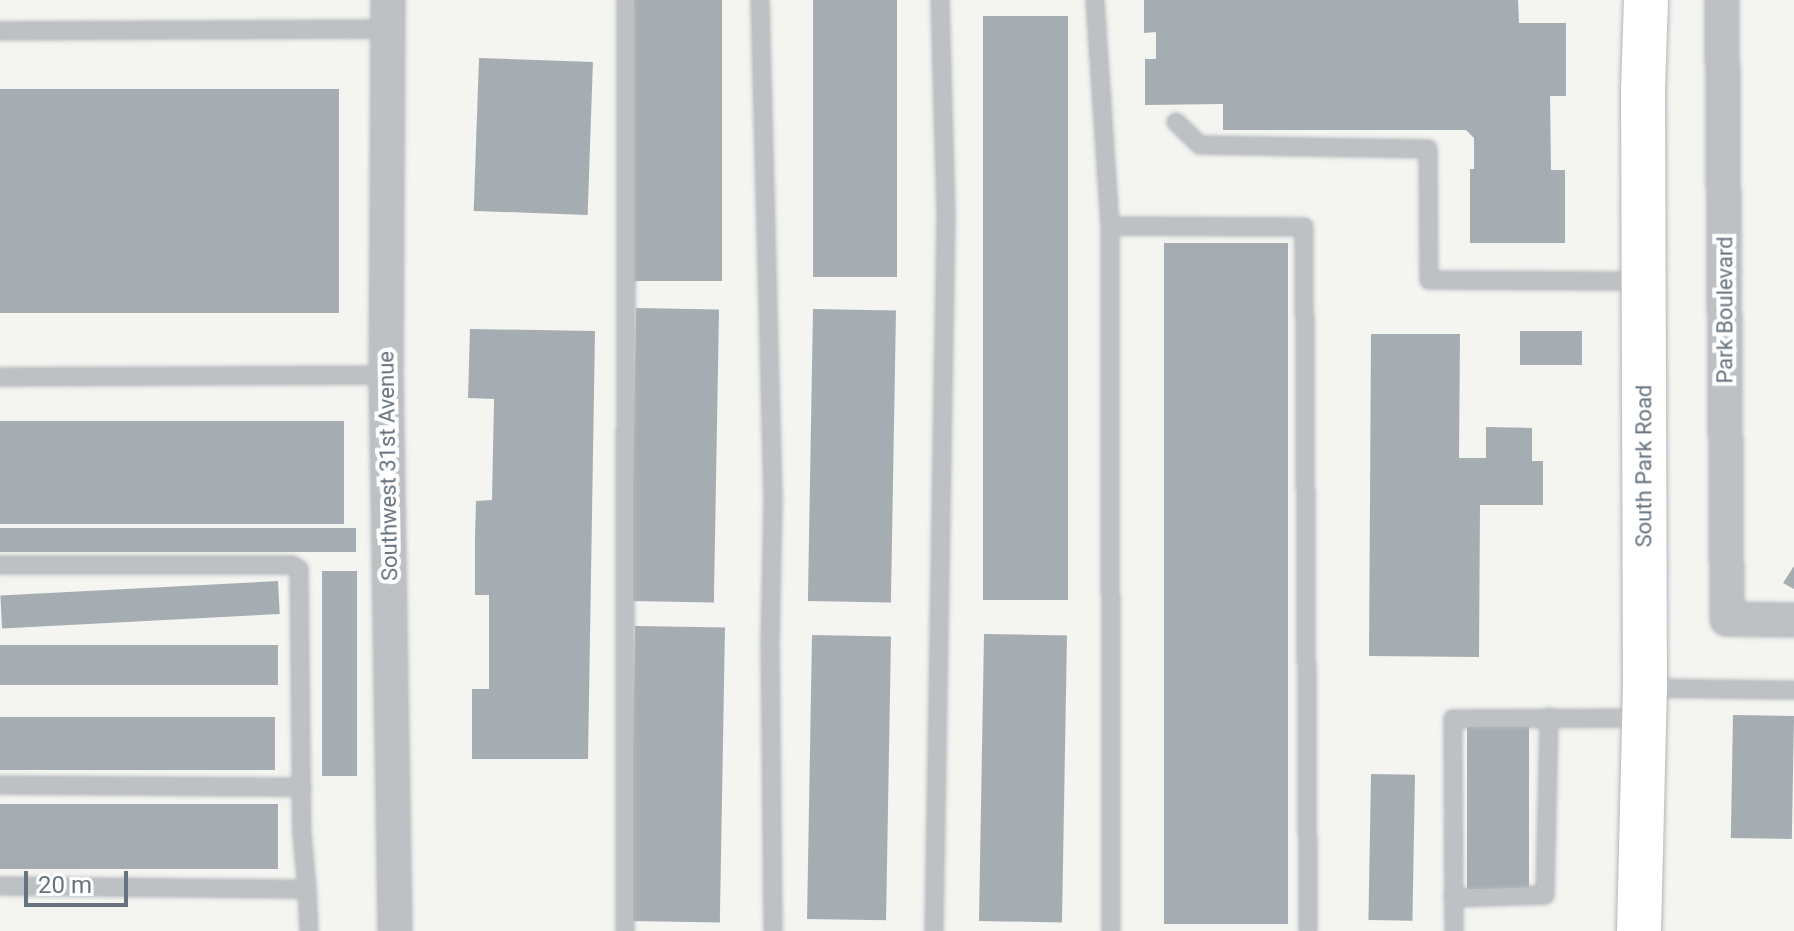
<!DOCTYPE html>
<html>
<head>
<meta charset="utf-8">
<style>
	body { margin:0 }
	#map { position:relative; width:1794px; height:931px; overflow:hidden; background:#f4f4f1; font-family:Roboto,sans-serif }
	div>[style] { position:absolute }
	.building>* { inset:0; background:#a6adb2; transform-origin:0 0 }
	.roads { filter:drop-shadow(0 0 2px #b2b6ba) drop-shadow(0 0 2px #b2b6ba) }
	.lane>* { height:16px; margin:-8px; padding:0 8px; transform-origin:8px; border-radius:8px; background:#bdc1c4 }
	.street>* { height:32px; margin:-16px; padding:0 16px; transform-origin:16px; border-radius:16px; background:#bdc1c4 }
	.secondary>* { height:44px; margin:-22px; padding:0 22px; transform-origin:22px; border-radius:22px; background:#fff }
	span { translate:-50% -50%; white-space:nowrap; text-align:center; line-height:1.15; -webkit-text-stroke:8px #fff; paint-order:stroke }
	.street-label { font-size:22px; color:#66737f }
	.scale { position:absolute; left:24px; top:871px; width:104px; height:36px; box-sizing:border-box; border:4px solid #66737f; border-top:0; padding-left:10px; font-size:24px; line-height:28px; white-space:nowrap; color:#66737f; -webkit-text-stroke:6px #fff; paint-order:stroke }
</style>
</head>
<body>
<div id="map">
	<div class="building">
		<div style="left:634px;top:0;width:88px;height:281px"></div>
		<div style="left:813px;top:0;width:84px;height:277px"></div>
		<div style="clip-path:polygon(1144px 0,1518px 0,1519px 23px,1566px 23px,1566px 96px,1550px 96px,1551px 170px,1565px 170px,1565px 243px,1470px 243px,1470px 169px,1474px 169px,1474px 138px,1466px 130px,1223px 130px,1223px 104px,1145px 105px,1145px 59px,1156px 59px,1156px 32px,1144px 33px)"></div>
		<div style="left:983px;top:16px;width:85px;height:584px"></div>
		<div style="left:479px;top:58px;width:114px;height:153px;rotate:2deg"></div>
		<div style="left:0;top:89px;width:339px;height:224px"></div>
		<div style="left:1164px;top:243px;width:124px;height:681px"></div>
		<div style="left:636px;top:308px;width:83px;height:293px;rotate:1deg"></div>
		<div style="left:813px;top:309px;width:83px;height:292px;rotate:1deg"></div>
		<div style="clip-path:polygon(470px 329px,595px 331px,588px 759px,472px 759px,472px 689px,489px 689px,489px 595px,475px 595px,475px 537px,476px 501px,492px 500px,494px 399px,468px 398px)"></div>
		<div style="left:1520px;top:331px;width:62px;height:34px"></div>
		<div style="clip-path:polygon(1371px 334px,1460px 334px,1459px 458px,1486px 458px,1486px 427px,1532px 428px,1532px 461px,1543px 461px,1543px 505px,1480px 505px,1479px 657px,1369px 656px)"></div>
		<div style="left:0;top:421px;width:344px;height:103px"></div>
		<div style="left:0;top:528px;width:356px;height:24px"></div>
		<div style="clip-path:polygon(1794px 566px,1794px 589px,1783px 583px)"></div>
		<div style="left:322px;top:571px;width:35px;height:205px"></div>
		<div style="left:278px;top:581px;width:33px;height:278px;rotate:87deg"></div>
		<div style="left:635px;top:626px;width:90px;height:295px;rotate:1deg"></div>
		<div style="left:984px;top:634px;width:83px;height:287px;rotate:1deg"></div>
		<div style="left:812px;top:635px;width:79px;height:284px;rotate:1deg"></div>
		<div style="left:0;top:645px;width:278px;height:40px"></div>
		<div style="left:1733px;top:715px;width:61px;height:123px;rotate:1deg"></div>
		<div style="left:0;top:717px;width:275px;height:53px"></div>
		<div style="left:1529px;top:724px;width:165px;height:62px;rotate:90deg"></div>
		<div style="left:1371px;top:774px;width:44px;height:146px;rotate:1deg"></div>
		<div style="left:0;top:804px;width:278px;height:65px"></div>
	</div>
	<div class="roads">
		<div class="lane">
			<div style="left:760px;top:0;width:501px;rotate:88.51deg"></div>
			<div style="left:773px;top:501px;width:139px;rotate:91.2deg"></div>
			<div style="left:770px;top:640px;width:291px;rotate:89.4deg"></div>
			<div style="left:1095px;top:0;width:226px;rotate:86.2deg"></div>
			<div style="left:1110px;top:226px;width:705px;rotate:89.92deg"></div>
			<div style="left:0;top:31px;width:388px;rotate:-0.3deg"></div>
			<div style="left:1176px;top:122px;width:33px;rotate:44deg"></div>
			<div style="left:1200px;top:145px;width:228px;rotate:1deg"></div>
			<div style="left:1428px;top:149px;width:131px;rotate:89.6deg"></div>
			<div style="left:1429px;top:280px;width:213px;rotate:0.3deg"></div>
			<div style="left:1110px;top:226px;width:194px;rotate:0.3deg"></div>
			<div style="left:1304px;top:227px;width:704px;rotate:89.67deg"></div>
			<div style="left:0;top:377px;width:386px;rotate:-0.3deg"></div>
			<div style="left:0;top:565px;width:292px"></div>
			<div style="left:292px;top:565px;width:8px;rotate:30deg"></div>
			<div style="left:299px;top:569px;width:265px;rotate:89.4deg"></div>
			<div style="left:302px;top:834px;width:55px;rotate:84.8deg"></div>
			<div style="left:1648px;top:688px;width:146px;rotate:0.8deg"></div>
			<div style="left:0;top:785px;width:302px;rotate:0.4deg"></div>
			<div style="left:0;top:886px;width:307px;rotate:0.6deg"></div>
			<div style="left:307px;top:889px;width:42px;rotate:87.3deg"></div>
			<div style="left:1453px;top:898px;width:92px;rotate:-1.9deg"></div>
			<div style="left:1545px;top:895px;width:178px;rotate:-88.7deg"></div>
			<div style="left:625px;top:931px;width:931px;rotate:-89.94deg"></div>
			<div style="left:934px;top:931px;width:716px;rotate:-89.04deg"></div>
			<div style="left:946px;top:215px;width:215px;rotate:-91.6deg"></div>
			<div style="left:1454px;top:931px;width:212px;rotate:-90.3deg"></div>
			<div style="left:1453px;top:719px;width:189px;rotate:-0.3deg"></div>
		</div>
		<div class="street">
			<div style="left:388px;top:0;width:375px;rotate:90.3deg"></div>
			<div style="left:386px;top:375px;width:556px;rotate:89.07deg"></div>
			<div style="left:1722px;top:0;width:619px;rotate:89.54deg"></div>
			<div style="left:1727px;top:619px;width:67px;rotate:0.9deg"></div>
		</div>
		<div class="secondary">
			<div style="left:1639px;top:931px;width:243px;rotate:-88.6deg"></div>
			<div style="left:1645px;top:688px;width:598px;rotate:-90.19deg"></div>
			<div style="left:1643px;top:90px;width:90px;rotate:-88.1deg"></div>
		</div>
	</div>
	<div class="street-label">
		<span style="left:1725px;top:310px;rotate:-90deg">Park Boulevard</span>
		<span style="left:388px;top:466px;rotate:-91deg">Southwest 31st Avenue</span>
		<span style="left:1644px;top:466px;rotate:-90deg">South Park Road</span>
	</div>
	<div class="scale">20 m</div>
</div>
</body>
</html>
